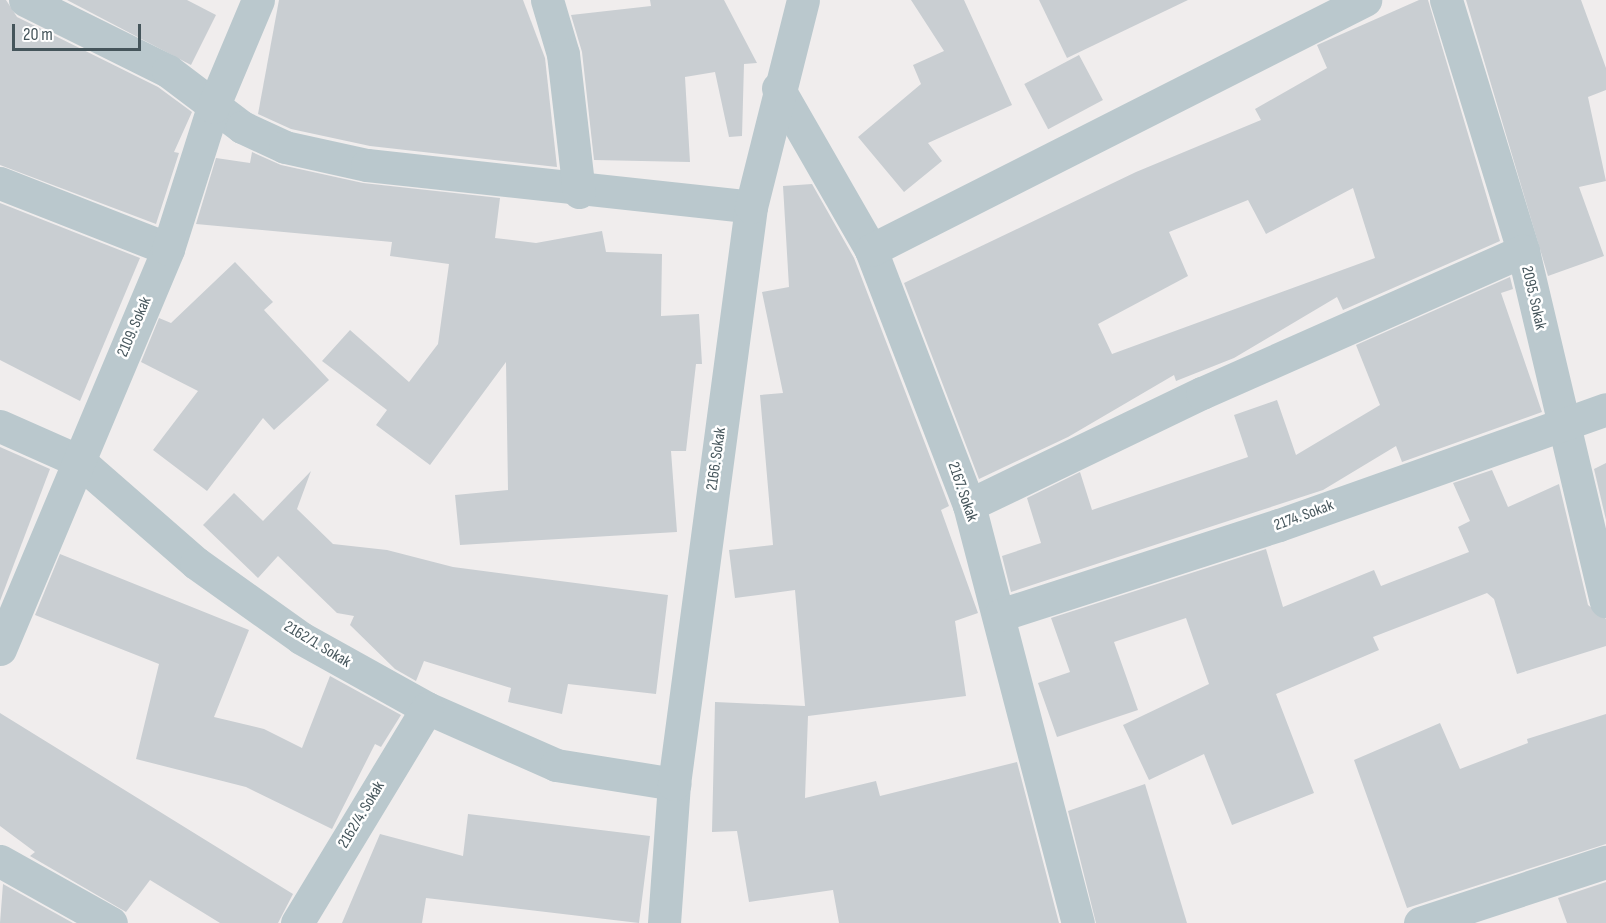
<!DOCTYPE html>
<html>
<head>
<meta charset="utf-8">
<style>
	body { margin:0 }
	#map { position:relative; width:1606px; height:923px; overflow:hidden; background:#f0eded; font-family:"Sofia Sans Condensed",sans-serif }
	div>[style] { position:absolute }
	.building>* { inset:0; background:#c9ced2; transform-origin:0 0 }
	.minor>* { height:33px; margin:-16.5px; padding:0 16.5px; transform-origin:16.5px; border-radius:16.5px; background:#bac8cd }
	span { translate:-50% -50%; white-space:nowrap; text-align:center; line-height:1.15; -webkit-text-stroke:5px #fff; paint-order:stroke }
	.street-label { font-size:16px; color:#45555b }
	.scale { position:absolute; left:12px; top:24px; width:129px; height:27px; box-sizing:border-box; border:3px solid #45555b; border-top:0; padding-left:8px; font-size:18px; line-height:21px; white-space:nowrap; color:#45555b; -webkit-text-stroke:4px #fff; paint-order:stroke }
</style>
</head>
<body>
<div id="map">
	<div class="building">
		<div style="clip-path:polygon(0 0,6px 0,17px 17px,158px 87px,192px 112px,174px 152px,179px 153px,156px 224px,0 165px)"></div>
		<div style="clip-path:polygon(67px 0,187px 0,216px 15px,191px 65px)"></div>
		<div style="clip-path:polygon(279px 0,523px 0,545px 58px,557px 167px,370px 146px,291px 129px,258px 114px)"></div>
		<div style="clip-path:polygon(650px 0,724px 0,757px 63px,744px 64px,742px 136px,729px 137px,715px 72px,685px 77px,690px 162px,594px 160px,582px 52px,571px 15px,651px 6px)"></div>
		<div style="clip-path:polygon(911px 0,964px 0,1012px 105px,928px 143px,942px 161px,904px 192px,858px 137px,921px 84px,913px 65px,944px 51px)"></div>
		<div style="clip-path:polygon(1039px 0,1188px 0,1067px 58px)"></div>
		<div style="clip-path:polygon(evenodd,1419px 0,1428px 0,1500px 241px,1343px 310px,1337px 297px,1234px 358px,1176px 381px,1174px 375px,1068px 437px,979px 479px,904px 283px,1136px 172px,1261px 120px,1255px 109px,1327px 68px,1317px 45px,1419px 0,1353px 188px,1375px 258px,1112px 354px,1098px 324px,1188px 276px,1169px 232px,1248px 200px,1266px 234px,1353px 188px)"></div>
		<div style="clip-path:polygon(1466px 0,1581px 0,1606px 68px,1606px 90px,1588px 97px,1606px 181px,1579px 187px,1604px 256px,1548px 276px)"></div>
		<div style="left:1079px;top:55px;width:51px;height:62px;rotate:62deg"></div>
		<div style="clip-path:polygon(252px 152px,281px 165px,363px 183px,500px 198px,495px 238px,536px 243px,602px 231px,606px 252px,662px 254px,661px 316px,699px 314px,702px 364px,696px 364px,686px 451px,671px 451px,677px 532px,460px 545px,455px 495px,508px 490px,506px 362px,430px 465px,376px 425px,387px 410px,322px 361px,350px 330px,409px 382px,438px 344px,449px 264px,390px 256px,392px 242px,196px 224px,216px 158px,250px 163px)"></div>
		<div style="clip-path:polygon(812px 184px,854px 258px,949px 506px,941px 510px,978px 613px,955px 621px,966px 696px,808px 716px,805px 798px,876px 781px,880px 796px,1017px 762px,1059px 923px,839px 923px,833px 890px,749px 902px,737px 831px,712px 832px,715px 702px,805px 706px,795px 590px,735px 598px,729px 550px,773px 545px,760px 395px,783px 393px,762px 292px,789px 287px,783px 186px)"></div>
		<div style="clip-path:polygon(0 203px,140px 258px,80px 401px,0 360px)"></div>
		<div style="clip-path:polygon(235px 262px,273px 302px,264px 310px,329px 380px,274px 430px,263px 418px,207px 491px,153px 450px,198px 391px,141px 362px,159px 318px,171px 323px)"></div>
		<div style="clip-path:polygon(1510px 277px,1513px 289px,1501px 293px,1542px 412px,1402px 462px,1396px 446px,1323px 490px,1011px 592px,1002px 556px,1041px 543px,1027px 498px,1080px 472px,1092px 510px,1248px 457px,1234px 415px,1277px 400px,1296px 455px,1380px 405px,1356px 345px)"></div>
		<div style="clip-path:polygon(0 447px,50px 469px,0 601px)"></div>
		<div style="clip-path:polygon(1606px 463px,1606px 520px,1594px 469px)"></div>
		<div style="clip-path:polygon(1492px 470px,1508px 507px,1559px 484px,1588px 605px,1606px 619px,1606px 646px,1517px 674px,1494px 599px,1487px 593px,1373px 637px,1379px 650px,1276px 694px,1314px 793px,1232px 825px,1204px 754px,1149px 780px,1123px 725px,1209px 684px,1186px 618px,1114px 642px,1138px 710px,1057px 737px,1038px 683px,1070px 672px,1051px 618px,1266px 549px,1283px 607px,1374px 570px,1381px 586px,1469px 552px,1458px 527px,1470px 521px,1453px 483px)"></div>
		<div style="clip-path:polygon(311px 471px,297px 509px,333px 544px,387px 550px,453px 567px,668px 595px,656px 694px,568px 684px,562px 714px,508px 702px,511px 688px,424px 661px,416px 681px,395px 669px,350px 625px,354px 616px,337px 613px,278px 556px,258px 578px,203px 525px,234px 493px,263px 521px)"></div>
		<div style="clip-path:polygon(60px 554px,249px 630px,214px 717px,264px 729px,302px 748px,330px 676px,401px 715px,381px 747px,375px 744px,332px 829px,246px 787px,136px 759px,159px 664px,35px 615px)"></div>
		<div style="clip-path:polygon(0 713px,293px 894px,278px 923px,220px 923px,150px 880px,126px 912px,30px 856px,35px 852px,0 826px)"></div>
		<div style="clip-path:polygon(1606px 714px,1606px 844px,1407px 908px,1354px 760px,1440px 723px,1460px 769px,1528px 743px,1527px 739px)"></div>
		<div style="clip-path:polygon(1145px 784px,1187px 923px,1096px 923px,1068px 811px)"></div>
		<div style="clip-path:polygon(468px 814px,650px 836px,639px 923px,426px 898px,422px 923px,342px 923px,380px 834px,463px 856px)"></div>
		<div style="clip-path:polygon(1606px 882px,1606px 923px,1567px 923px,1558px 898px)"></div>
		<div style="clip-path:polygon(3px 884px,73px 923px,0 923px)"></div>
	</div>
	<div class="minor">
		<div style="left:25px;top:0;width:160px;rotate:26.4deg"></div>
		<div style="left:168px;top:71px;width:93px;rotate:37.1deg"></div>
		<div style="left:242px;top:127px;width:47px;rotate:24.9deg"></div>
		<div style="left:285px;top:147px;width:84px;rotate:12.4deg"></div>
		<div style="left:367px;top:165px;width:386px;rotate:6.2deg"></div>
		<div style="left:547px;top:0;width:56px;rotate:73.5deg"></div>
		<div style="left:563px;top:54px;width:139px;rotate:83.4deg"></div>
		<div style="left:1446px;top:0;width:263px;rotate:72.9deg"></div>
		<div style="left:1523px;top:251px;width:360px;rotate:76.7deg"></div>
		<div style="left:778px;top:88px;width:187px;rotate:60.1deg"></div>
		<div style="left:871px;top:250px;width:273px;rotate:69deg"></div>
		<div style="left:969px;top:505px;width:432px;rotate:75.4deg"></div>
		<div style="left:0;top:183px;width:180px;rotate:21.4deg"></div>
		<div style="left:871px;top:250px;width:554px;rotate:-26.84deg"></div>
		<div style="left:0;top:426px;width:86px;rotate:23.9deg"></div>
		<div style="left:79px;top:461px;width:155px;rotate:41.1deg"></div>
		<div style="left:196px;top:563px;width:129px;rotate:35.5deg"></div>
		<div style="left:301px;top:638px;width:144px;rotate:29.1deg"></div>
		<div style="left:427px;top:708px;width:141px;rotate:23.8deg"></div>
		<div style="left:556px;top:765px;width:120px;rotate:9.1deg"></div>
		<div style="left:969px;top:505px;width:259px;rotate:-25.7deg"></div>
		<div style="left:1202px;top:393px;width:351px;rotate:-23.9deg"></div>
		<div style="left:1000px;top:615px;width:293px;rotate:-17.9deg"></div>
		<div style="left:1279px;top:525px;width:347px;rotate:-19.5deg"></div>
		<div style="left:0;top:649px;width:434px;rotate:-67.2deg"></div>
		<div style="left:168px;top:249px;width:149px;rotate:-72.4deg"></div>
		<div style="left:213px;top:107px;width:116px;rotate:-67.2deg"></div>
		<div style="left:0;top:861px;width:127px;rotate:29.2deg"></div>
		<div style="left:297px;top:923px;width:251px;rotate:-58.8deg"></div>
		<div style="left:664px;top:923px;width:139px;rotate:-85.9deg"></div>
		<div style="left:674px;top:784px;width:582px;rotate:-82.4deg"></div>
		<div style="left:751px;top:207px;width:213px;rotate:-75.9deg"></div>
		<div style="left:1420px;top:923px;width:196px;rotate:-18.2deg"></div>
	</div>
	<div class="street-label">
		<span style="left:1533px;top:298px;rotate:77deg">2095. Sokak</span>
		<span style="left:135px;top:327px;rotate:-67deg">2109. Sokak</span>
		<span style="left:717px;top:459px;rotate:-82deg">2166. Sokak</span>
		<span style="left:962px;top:492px;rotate:71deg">2167. Sokak</span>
		<span style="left:1304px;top:516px;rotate:-20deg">2174. Sokak</span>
		<span style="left:317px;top:645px;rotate:31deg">2162/1. Sokak</span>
		<span style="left:362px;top:815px;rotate:-59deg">2162/4. Sokak</span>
	</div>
	<div class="scale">20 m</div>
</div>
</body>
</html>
